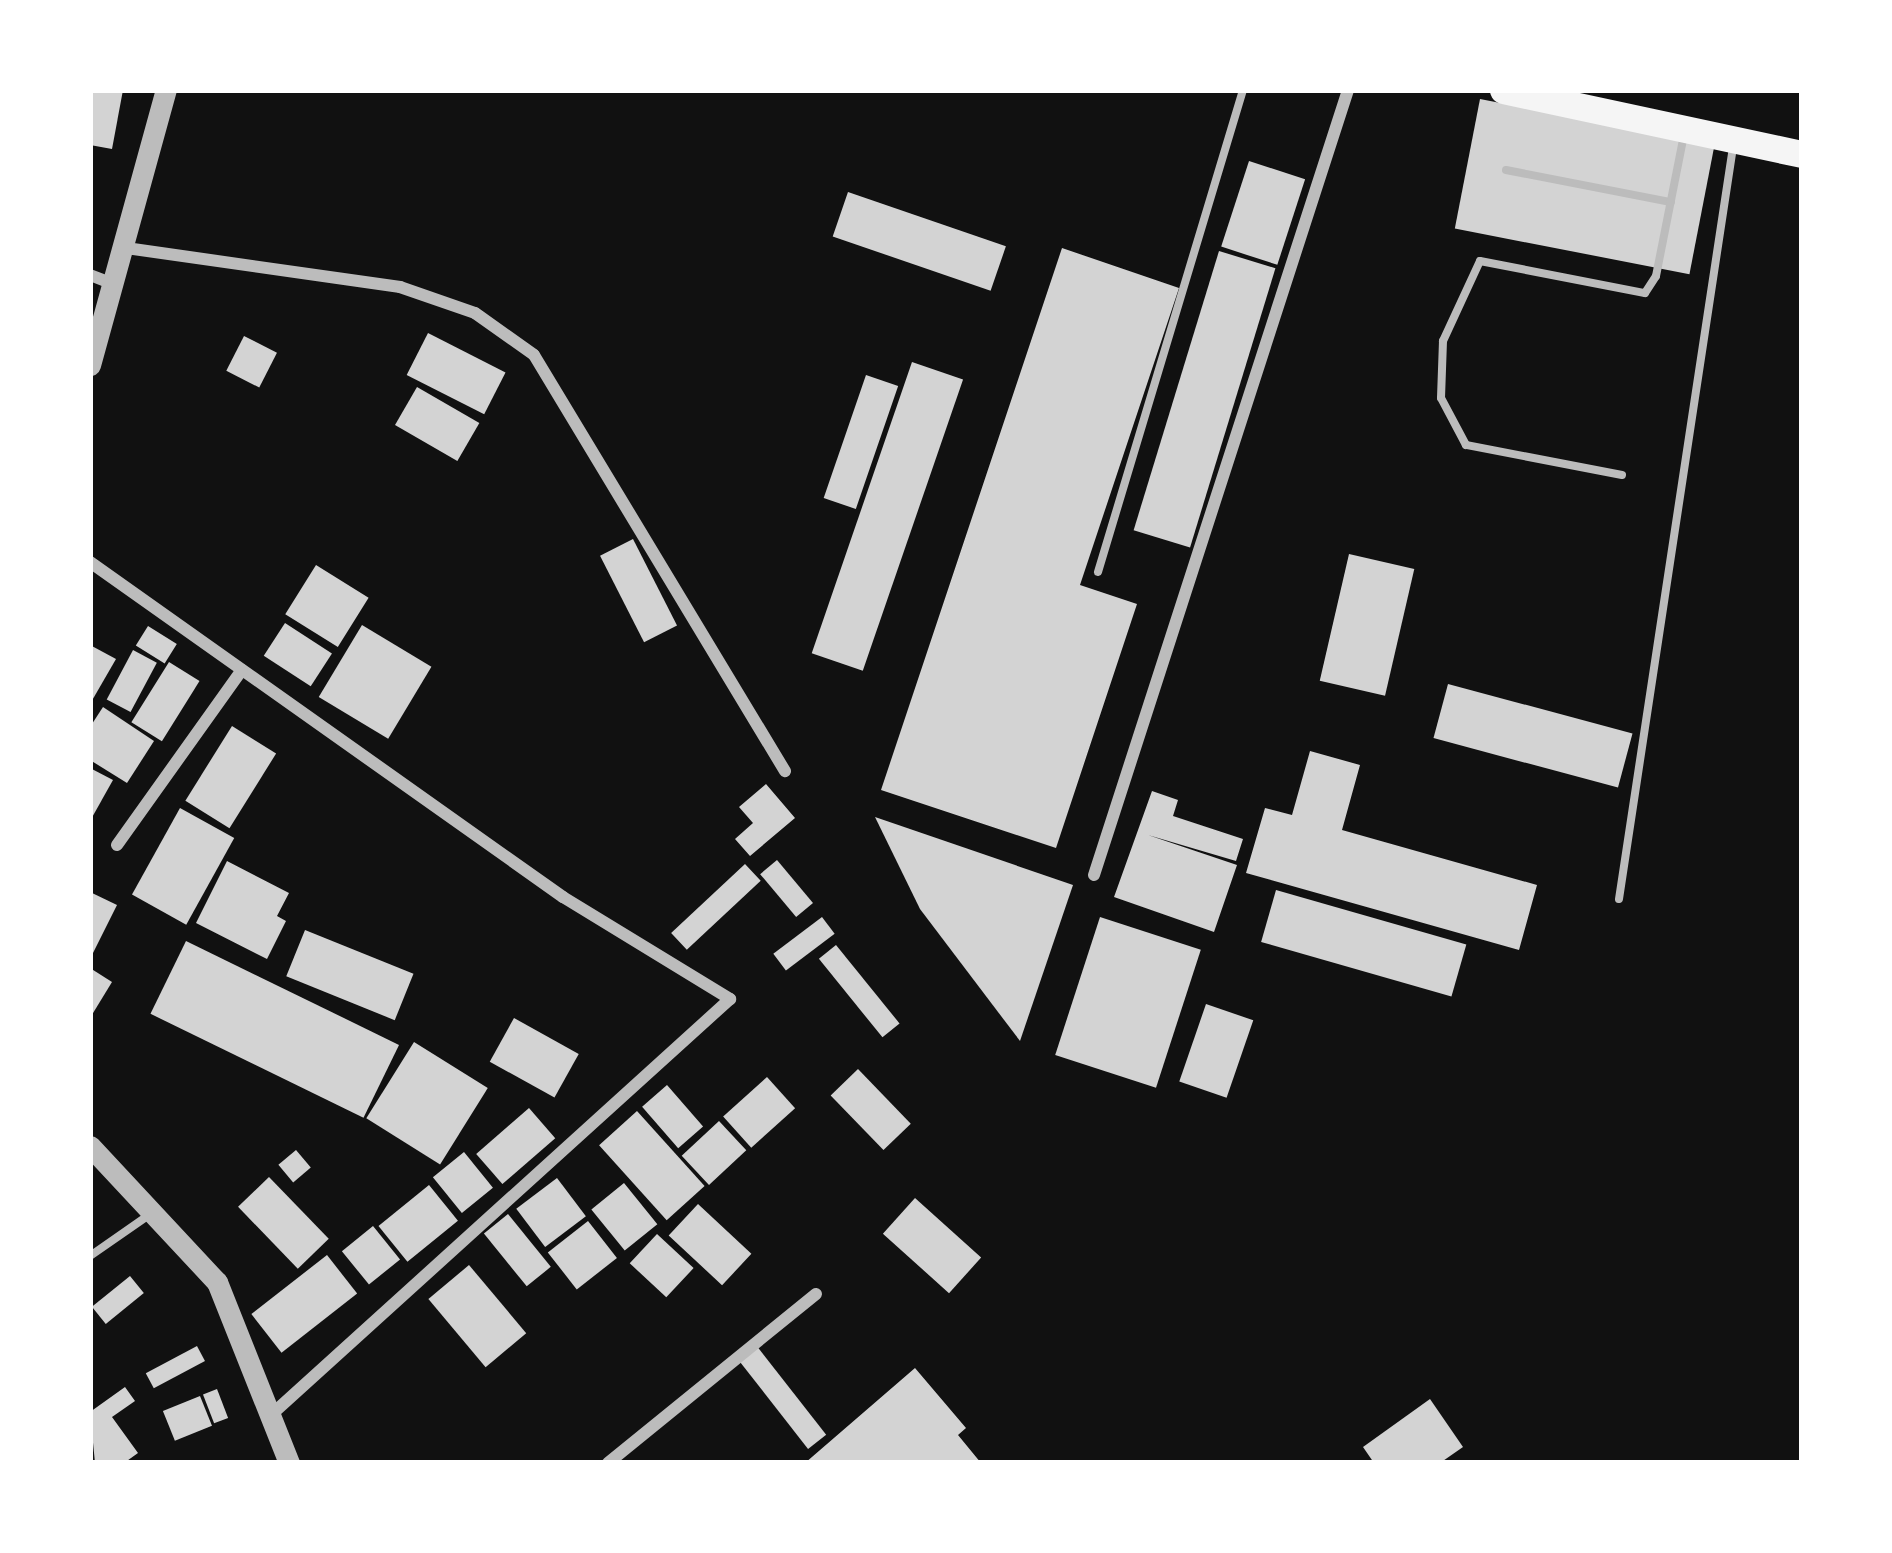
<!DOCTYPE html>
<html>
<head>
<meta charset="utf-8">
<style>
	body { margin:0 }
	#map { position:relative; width:1892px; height:1553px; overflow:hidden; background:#111; font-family:Raleway,sans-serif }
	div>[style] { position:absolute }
	.building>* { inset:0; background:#d3d3d3; transform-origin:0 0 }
	.service>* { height:8px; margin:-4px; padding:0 4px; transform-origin:4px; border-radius:4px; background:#bcbcbc }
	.minor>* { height:12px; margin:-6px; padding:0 6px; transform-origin:6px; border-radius:6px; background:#bcbcbc }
	.tertiary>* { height:21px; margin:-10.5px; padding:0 10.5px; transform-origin:10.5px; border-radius:10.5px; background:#bcbcbc }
	.trunk>* { height:27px; margin:-13.5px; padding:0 13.5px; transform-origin:13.5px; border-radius:13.5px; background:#f5f5f5 }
	span { translate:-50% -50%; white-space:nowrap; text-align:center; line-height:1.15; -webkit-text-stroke:12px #fff; paint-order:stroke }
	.frame { position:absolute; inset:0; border:93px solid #fff; pointer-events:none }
</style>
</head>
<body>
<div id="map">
	<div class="building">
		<div style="clip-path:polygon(90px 90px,123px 90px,112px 149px,90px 145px)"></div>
		<div style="left:1480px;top:99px;width:239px;height:132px;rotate:11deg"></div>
		<div style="left:1249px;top:161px;width:59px;height:90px;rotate:18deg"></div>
		<div style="left:848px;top:192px;width:167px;height:47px;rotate:19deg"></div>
		<div style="clip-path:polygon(1062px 248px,1179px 288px,1080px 585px,1137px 604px,1056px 848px,881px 790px)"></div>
		<div style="left:1219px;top:251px;width:59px;height:292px;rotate:17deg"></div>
		<div style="left:428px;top:333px;width:87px;height:47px;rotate:27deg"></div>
		<div style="left:244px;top:336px;width:37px;height:39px;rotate:27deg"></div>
		<div style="left:912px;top:362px;width:54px;height:308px;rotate:19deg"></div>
		<div style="left:866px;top:375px;width:34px;height:130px;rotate:19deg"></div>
		<div style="left:417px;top:387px;width:72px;height:44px;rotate:30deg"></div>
		<div style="left:633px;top:539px;width:97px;height:37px;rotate:63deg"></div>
		<div style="left:1349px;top:554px;width:67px;height:130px;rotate:13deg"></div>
		<div style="left:316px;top:565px;width:62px;height:58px;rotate:32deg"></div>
		<div style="left:285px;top:623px;width:56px;height:39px;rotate:33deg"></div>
		<div style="left:362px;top:625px;width:81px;height:84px;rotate:31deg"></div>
		<div style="left:148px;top:626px;width:34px;height:23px;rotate:32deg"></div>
		<div style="clip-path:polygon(90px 645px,116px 659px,90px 704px)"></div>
		<div style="left:133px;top:650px;width:27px;height:56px;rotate:28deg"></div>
		<div style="left:169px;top:662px;width:36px;height:71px;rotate:32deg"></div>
		<div style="left:1448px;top:684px;width:191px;height:56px;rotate:15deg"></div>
		<div style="clip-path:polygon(103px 707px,154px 741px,127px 783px,90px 760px,90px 727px)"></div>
		<div style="left:232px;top:726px;width:52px;height:88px;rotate:32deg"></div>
		<div style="clip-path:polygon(1310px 751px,1360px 765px,1342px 830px,1537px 885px,1519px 950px,1246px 873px,1265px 808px,1292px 815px)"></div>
		<div style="clip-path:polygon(90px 768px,113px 780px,90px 821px)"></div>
		<div style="clip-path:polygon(766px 784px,795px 818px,750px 856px,735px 839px,753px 823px,739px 807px)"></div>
		<div style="clip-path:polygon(1152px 791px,1178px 800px,1173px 816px,1243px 839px,1236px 861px,1148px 835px,1237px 865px,1214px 932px,1114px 897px)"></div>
		<div style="left:180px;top:808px;width:62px;height:99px;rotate:29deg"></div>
		<div style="clip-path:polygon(875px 817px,1073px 885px,1020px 1041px,920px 909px)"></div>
		<div style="left:777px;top:860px;width:56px;height:22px;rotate:50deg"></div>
		<div style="clip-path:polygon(227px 861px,289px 893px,277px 916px,286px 921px,267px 959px,196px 923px)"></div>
		<div style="left:745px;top:864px;width:23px;height:101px;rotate:47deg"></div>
		<div style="left:1276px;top:890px;width:198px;height:54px;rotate:16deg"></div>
		<div style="clip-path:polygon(90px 892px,117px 905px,90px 959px)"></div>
		<div style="left:822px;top:917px;width:21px;height:61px;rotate:53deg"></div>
		<div style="left:1100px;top:917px;width:106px;height:145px;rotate:18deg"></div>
		<div style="left:305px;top:930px;width:117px;height:50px;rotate:22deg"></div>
		<div style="left:186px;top:941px;width:237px;height:81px;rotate:26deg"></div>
		<div style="left:836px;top:945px;width:101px;height:22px;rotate:51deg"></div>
		<div style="clip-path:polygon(90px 968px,112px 982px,90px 1018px)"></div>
		<div style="left:1206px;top:1004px;width:50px;height:82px;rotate:19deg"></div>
		<div style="left:514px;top:1018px;width:74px;height:50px;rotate:29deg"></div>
		<div style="left:414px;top:1042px;width:87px;height:90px;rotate:32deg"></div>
		<div style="left:858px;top:1069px;width:76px;height:38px;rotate:46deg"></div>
		<div style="left:767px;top:1077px;width:42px;height:59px;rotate:48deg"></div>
		<div style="left:667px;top:1085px;width:55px;height:33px;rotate:49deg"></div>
		<div style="left:529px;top:1108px;width:40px;height:70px;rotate:49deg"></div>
		<div style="left:637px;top:1111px;width:101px;height:51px;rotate:48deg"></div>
		<div style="left:719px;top:1121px;width:40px;height:51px;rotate:47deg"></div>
		<div style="left:296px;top:1150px;width:23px;height:23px;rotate:50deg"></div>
		<div style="left:464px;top:1152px;width:46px;height:40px;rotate:51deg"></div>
		<div style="left:269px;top:1177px;width:86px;height:43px;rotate:46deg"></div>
		<div style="left:557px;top:1178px;width:48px;height:51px;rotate:53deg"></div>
		<div style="left:624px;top:1183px;width:53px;height:42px;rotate:51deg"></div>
		<div style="left:429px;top:1185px;width:46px;height:65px;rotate:51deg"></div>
		<div style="left:915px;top:1198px;width:89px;height:48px;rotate:42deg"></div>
		<div style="left:698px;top:1204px;width:73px;height:43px;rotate:43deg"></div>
		<div style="left:508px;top:1214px;width:68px;height:31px;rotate:51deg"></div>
		<div style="left:588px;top:1221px;width:47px;height:51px;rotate:52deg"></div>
		<div style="left:373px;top:1226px;width:43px;height:40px;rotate:51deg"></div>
		<div style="left:657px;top:1234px;width:50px;height:40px;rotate:43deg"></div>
		<div style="left:327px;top:1255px;width:49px;height:96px;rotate:52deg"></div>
		<div style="left:469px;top:1265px;width:89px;height:53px;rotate:50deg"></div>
		<div style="left:130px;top:1276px;width:22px;height:49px;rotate:51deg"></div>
		<div style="left:756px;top:1345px;width:114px;height:23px;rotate:52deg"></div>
		<div style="left:197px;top:1346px;width:17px;height:58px;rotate:62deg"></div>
		<div style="clip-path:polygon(915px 1368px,966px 1428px,958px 1435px,981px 1463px,805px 1463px)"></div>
		<div style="clip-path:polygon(125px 1387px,135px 1401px,112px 1417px,138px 1453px,124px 1463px,95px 1463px,90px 1412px)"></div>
		<div style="left:217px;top:1389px;width:31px;height:15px;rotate:69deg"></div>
		<div style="left:200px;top:1396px;width:32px;height:40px;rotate:68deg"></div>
		<div style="clip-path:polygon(1430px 1399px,1463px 1447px,1440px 1463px,1374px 1463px,1363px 1447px)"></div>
	</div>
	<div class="service">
		<div style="left:1506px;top:170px;width:168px;rotate:11deg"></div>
		<div style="left:1622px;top:475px;width:159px;rotate:-169.1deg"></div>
		<div style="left:1466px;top:445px;width:53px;rotate:-118deg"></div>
		<div style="left:1441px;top:398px;width:57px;rotate:-88deg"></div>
		<div style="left:1443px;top:341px;width:88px;rotate:-65.2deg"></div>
		<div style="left:1480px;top:261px;width:168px;rotate:11deg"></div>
		<div style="left:1645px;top:293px;width:20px;rotate:-57deg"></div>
		<div style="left:1656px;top:276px;width:144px;rotate:-78.8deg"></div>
		<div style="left:1098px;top:572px;width:503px;rotate:-73.26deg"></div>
		<div style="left:1619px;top:899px;width:761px;rotate:-81.38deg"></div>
		<div style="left:90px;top:1256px;width:72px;rotate:-34.8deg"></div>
	</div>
	<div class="minor">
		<div style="left:126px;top:248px;width:277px;rotate:8.1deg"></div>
		<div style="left:400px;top:287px;width:79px;rotate:19.1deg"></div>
		<div style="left:475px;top:313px;width:72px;rotate:35.4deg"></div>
		<div style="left:534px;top:355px;width:486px;rotate:58.9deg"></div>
		<div style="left:90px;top:275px;width:26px;rotate:21deg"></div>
		<div style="left:90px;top:562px;width:580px;rotate:35.31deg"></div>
		<div style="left:563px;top:897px;width:196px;rotate:31.4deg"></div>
		<div style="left:730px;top:999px;width:621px;rotate:137.81deg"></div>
		<div style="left:117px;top:845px;width:215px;rotate:-54.5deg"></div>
		<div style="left:1094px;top:875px;width:825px;rotate:-72.07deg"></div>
		<div style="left:608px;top:1463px;width:268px;rotate:-39.1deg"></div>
	</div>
	<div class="tertiary">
		<div style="left:90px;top:365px;width:285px;rotate:-74.6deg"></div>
		<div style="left:90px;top:1146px;width:186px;rotate:47deg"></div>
		<div style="left:217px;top:1282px;width:195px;rotate:68.3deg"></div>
	</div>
	<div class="trunk">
		<div style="left:1503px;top:90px;width:306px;rotate:12.1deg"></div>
	</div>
	<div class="frame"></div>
</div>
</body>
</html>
